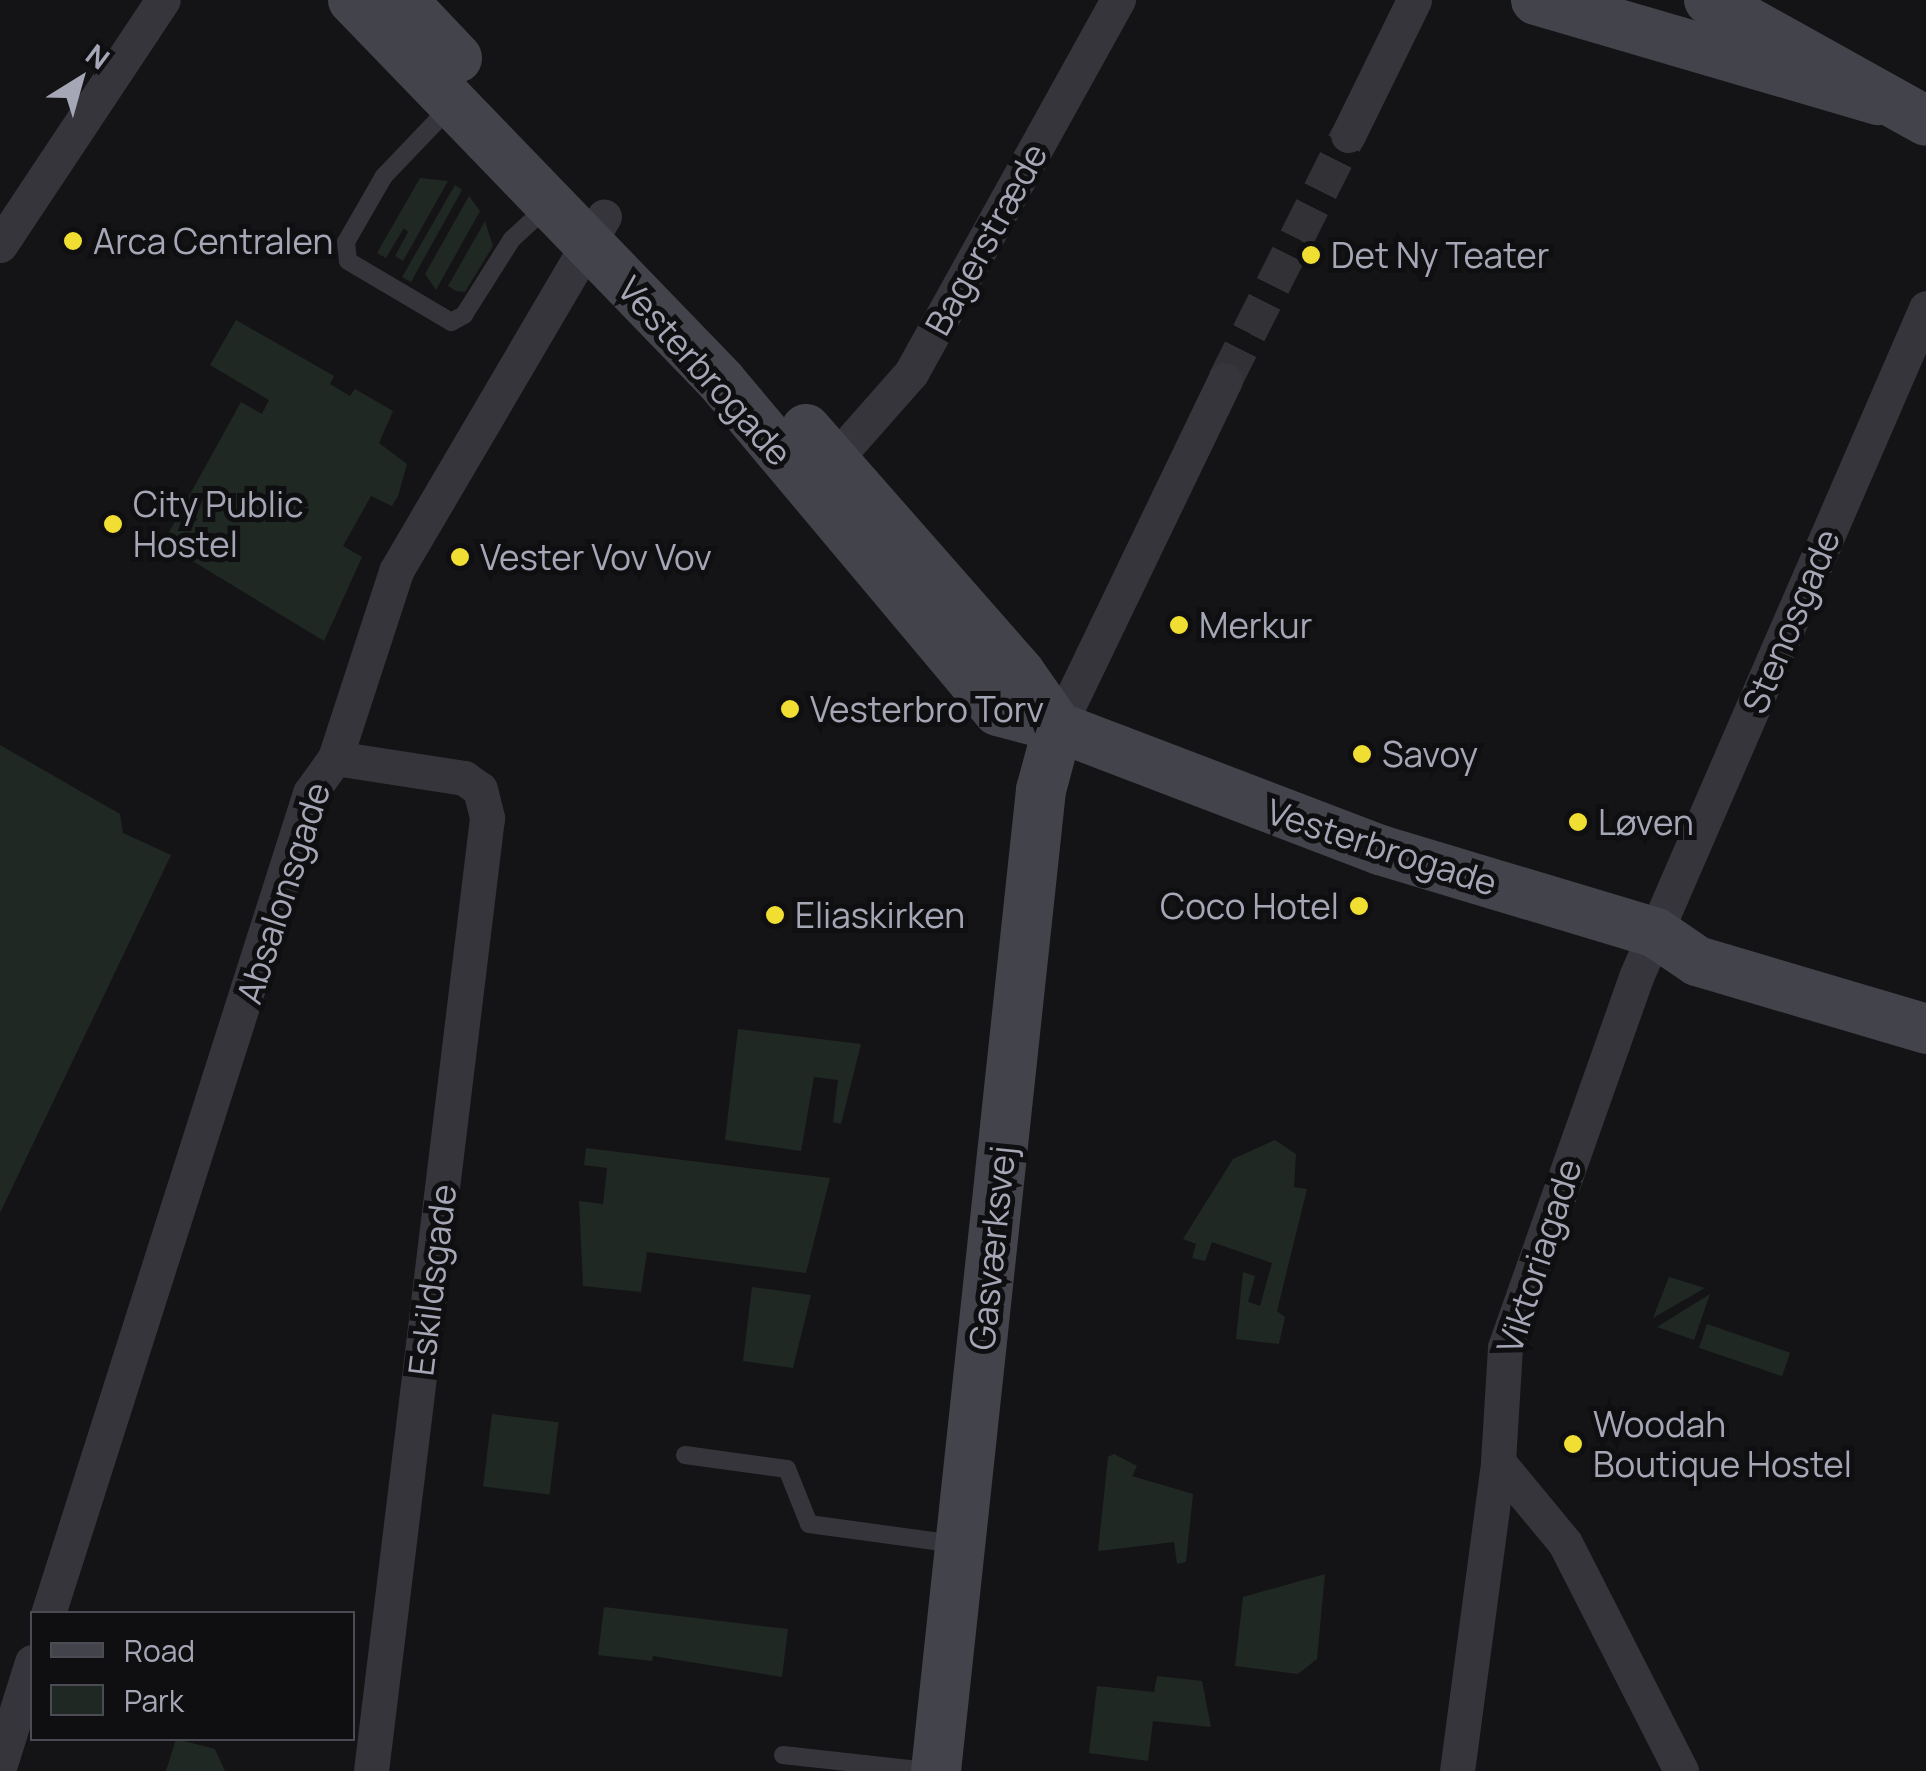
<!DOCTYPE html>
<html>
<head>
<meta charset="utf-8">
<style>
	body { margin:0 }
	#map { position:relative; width:1926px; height:1771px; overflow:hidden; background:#141416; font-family:Manrope,sans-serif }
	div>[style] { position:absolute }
	.green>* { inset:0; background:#202823; transform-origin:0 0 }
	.street-tunnel>* { height:35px; margin-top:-17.5px; transform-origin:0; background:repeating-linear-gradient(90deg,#313136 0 35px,transparent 0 53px) }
	.lane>* { height:18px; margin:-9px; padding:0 9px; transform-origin:9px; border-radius:9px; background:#35353b }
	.street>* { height:35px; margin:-17.5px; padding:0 17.5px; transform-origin:17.5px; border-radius:17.5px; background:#35353b }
	.secondary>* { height:50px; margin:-25px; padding:0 25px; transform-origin:25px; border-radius:25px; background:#43434b }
	.dots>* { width:28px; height:28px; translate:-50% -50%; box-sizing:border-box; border:5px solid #0f0f11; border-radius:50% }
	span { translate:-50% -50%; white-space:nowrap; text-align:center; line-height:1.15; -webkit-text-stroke:10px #0f0f11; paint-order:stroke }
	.street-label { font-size:35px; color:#a6a7b6 }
	.poi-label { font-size:35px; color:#a6a7b6 }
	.left { translate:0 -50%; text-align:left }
	.right { translate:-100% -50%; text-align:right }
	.legend { position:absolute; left:30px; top:1611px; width:325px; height:130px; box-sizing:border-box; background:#0f0f11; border:2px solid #4b4c53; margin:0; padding:12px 18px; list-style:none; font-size:30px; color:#a6a7b6 }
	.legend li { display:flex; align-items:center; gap:20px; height:50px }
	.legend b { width:50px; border:2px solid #4b4c53 }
	.north { position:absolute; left:30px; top:30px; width:100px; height:100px; -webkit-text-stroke:8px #0f0f11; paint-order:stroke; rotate:37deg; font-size:28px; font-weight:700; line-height:40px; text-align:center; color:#a6a7b6 }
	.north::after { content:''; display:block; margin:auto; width:35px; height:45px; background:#a6a7b6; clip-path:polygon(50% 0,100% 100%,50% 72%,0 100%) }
</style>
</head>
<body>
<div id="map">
	<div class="green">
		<div style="clip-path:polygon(420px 178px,448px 181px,403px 261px,395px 256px,408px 232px,404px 228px,386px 258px,377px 253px)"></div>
		<div style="clip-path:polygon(455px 185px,462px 190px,411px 282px,402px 277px)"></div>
		<div style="clip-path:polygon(469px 196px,480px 211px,436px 290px,425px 274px)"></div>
		<div style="clip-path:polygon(485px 221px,493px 246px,465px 292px,456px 291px,448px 286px)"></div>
		<div style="clip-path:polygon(236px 320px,334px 376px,330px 384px,350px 396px,355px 389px,393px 411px,379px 443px,407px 464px,398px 496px,392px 506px,371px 496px,343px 546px,362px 557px,324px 641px,163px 543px,241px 402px,262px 414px,269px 400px,210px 365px)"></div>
		<div style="clip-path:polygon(0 745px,120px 814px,123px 833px,171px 855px,0 1213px)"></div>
		<div style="clip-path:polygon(738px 1029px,861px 1044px,841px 1124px,833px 1122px,838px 1080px,814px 1077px,801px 1151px,725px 1140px)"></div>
		<div style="clip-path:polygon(1275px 1140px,1296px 1154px,1294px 1187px,1307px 1189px,1277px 1311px,1285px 1317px,1279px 1344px,1236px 1339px,1243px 1272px,1255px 1276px,1248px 1302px,1260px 1306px,1272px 1263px,1212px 1242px,1205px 1261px,1192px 1258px,1196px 1244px,1183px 1239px,1233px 1159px)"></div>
		<div style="clip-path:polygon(586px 1148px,830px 1178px,806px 1273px,647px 1252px,641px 1292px,583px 1286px,579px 1201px,603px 1204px,607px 1168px,584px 1165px)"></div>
		<div style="clip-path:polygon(1669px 1277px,1705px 1288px,1653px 1318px)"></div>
		<div style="clip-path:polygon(752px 1287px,811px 1295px,793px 1368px,743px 1361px)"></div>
		<div style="clip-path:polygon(1710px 1294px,1694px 1340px,1657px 1327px)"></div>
		<div style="left:1707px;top:1324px;width:88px;height:25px;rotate:19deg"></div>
		<div style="left:492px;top:1414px;width:67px;height:73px;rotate:7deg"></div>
		<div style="clip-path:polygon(1114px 1454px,1137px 1466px,1132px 1476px,1193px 1494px,1186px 1562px,1177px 1564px,1174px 1542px,1098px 1551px,1108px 1457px)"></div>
		<div style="clip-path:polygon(1325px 1574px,1317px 1659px,1298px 1674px,1235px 1666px,1243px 1597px)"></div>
		<div style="clip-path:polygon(604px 1607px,788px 1629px,782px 1677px,653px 1656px,652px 1661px,598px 1655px)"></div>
		<div style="clip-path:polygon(1157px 1676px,1202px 1681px,1211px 1727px,1153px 1721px,1148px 1761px,1089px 1753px,1097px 1686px,1154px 1692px)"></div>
		<div style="clip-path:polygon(176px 1739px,215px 1749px,225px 1771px,166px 1771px)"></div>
	</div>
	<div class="street-tunnel">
		<div style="left:1225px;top:380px;width:274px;rotate:-63.3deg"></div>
	</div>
	<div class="lane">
		<div style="left:451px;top:106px;width:97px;rotate:133.7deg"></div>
		<div style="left:384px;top:176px;width:76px;rotate:119.9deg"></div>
		<div style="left:346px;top:242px;width:19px;rotate:84deg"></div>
		<div style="left:348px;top:261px;width:120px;rotate:30.6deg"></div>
		<div style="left:451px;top:322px;width:15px;rotate:-28deg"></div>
		<div style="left:464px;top:315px;width:90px;rotate:-57.7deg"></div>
		<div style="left:512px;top:239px;width:49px;rotate:-42.5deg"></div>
		<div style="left:685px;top:1455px;width:103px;rotate:7.8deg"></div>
		<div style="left:787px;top:1469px;width:59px;rotate:68.2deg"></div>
		<div style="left:809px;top:1524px;width:147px;rotate:7.8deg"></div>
		<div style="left:783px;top:1755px;width:145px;rotate:6.3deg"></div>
	</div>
	<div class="street">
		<div style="left:1348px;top:135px;width:150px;rotate:-63.9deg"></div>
		<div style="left:0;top:245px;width:294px;rotate:-56.4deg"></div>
		<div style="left:821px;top:475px;width:136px;rotate:-48.6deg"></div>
		<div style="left:911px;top:373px;width:427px;rotate:-61deg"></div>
		<div style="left:1058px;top:727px;width:385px;rotate:-64.3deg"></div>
		<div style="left:335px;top:758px;width:131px;rotate:8.8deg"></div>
		<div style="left:464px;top:778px;width:19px;rotate:35deg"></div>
		<div style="left:480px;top:789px;width:30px;rotate:76deg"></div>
		<div style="left:487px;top:818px;width:960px;rotate:96.94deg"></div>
		<div style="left:1498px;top:1462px;width:105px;rotate:50.4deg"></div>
		<div style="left:1565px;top:1543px;width:256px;rotate:63deg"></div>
		<div style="left:48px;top:1614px;width:862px;rotate:-72.3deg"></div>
		<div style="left:310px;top:793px;width:43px;rotate:-54.5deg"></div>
		<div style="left:335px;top:758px;width:197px;rotate:-71.9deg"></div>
		<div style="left:396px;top:571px;width:411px;rotate:-59.6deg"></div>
		<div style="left:0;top:1764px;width:107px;rotate:-72.6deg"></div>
		<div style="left:1457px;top:1771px;width:312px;rotate:-82.4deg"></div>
		<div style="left:1498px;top:1462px;width:115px;rotate:-86.5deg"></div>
		<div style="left:1505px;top:1347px;width:393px;rotate:-70.5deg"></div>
		<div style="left:1636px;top:977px;width:729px;rotate:-66.56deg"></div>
	</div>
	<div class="secondary">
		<div style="left:353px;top:0;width:530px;rotate:45.99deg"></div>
		<div style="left:721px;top:381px;width:431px;rotate:50deg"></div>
		<div style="left:998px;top:711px;width:62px;rotate:14.9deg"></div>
		<div style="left:1058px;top:727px;width:345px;rotate:20.9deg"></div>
		<div style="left:1380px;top:850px;width:288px;rotate:16.7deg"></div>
		<div style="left:1656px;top:933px;width:50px;rotate:34.3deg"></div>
		<div style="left:1697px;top:961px;width:239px;rotate:16.5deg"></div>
		<div style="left:402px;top:0;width:80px;rotate:46.5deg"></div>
		<div style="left:1536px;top:0;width:357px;rotate:16.3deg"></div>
		<div style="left:1709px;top:0;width:248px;rotate:29.1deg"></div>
		<div style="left:806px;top:429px;width:325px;rotate:48.7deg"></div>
		<div style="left:1020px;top:673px;width:66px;rotate:54.9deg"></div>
		<div style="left:936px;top:1771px;width:987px;rotate:-83.89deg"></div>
		<div style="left:1041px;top:790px;width:65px;rotate:-74.9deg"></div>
	</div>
	<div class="dots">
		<div style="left:73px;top:241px;background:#f0de32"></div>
		<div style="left:1311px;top:255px;background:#f0de32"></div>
		<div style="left:113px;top:524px;background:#f0de32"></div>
		<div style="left:460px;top:557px;background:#f0de32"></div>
		<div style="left:1179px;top:625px;background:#f0de32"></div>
		<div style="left:790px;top:709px;background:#f0de32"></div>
		<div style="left:1362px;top:754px;background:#f0de32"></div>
		<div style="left:1578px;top:822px;background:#f0de32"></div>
		<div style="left:1359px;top:906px;background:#f0de32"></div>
		<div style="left:775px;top:915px;background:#f0de32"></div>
		<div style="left:1573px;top:1444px;background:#f0de32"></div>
	</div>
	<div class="street-label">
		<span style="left:986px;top:239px;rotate:-61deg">Bagerstræde</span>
		<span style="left:705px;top:371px;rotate:48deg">Vesterbrogade</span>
		<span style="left:1791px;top:621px;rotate:-67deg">Stenosgade</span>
		<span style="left:1382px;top:847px;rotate:18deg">Vesterbrogade</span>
		<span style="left:283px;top:893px;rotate:-72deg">Absalonsgade</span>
		<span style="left:992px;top:1248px;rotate:-84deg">Gasværksvej</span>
		<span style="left:1539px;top:1256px;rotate:-72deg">Viktoriagade</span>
		<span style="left:432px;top:1280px;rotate:-83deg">Eskildsgade</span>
	</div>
	<div class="poi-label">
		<span class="left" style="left:93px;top:241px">Arca Centralen</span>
		<span class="left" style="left:1331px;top:255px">Det Ny Teater</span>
		<span class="left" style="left:133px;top:524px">City Public<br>Hostel</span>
		<span class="left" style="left:480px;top:557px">Vester Vov Vov</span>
		<span class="left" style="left:1199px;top:625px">Merkur</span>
		<span class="left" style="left:810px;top:709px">Vesterbro Torv</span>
		<span class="left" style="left:1382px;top:754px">Savoy</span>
		<span class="left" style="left:1598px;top:822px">Løven</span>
		<span class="right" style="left:1339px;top:906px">Coco Hotel</span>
		<span class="left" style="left:795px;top:915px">Eliaskirken</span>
		<span class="left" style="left:1593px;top:1444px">Woodah<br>Boutique Hostel</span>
	</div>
	<ul class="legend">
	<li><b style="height:12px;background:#43434b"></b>Road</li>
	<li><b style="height:28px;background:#202823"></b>Park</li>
	</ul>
	<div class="north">N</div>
</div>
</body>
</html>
